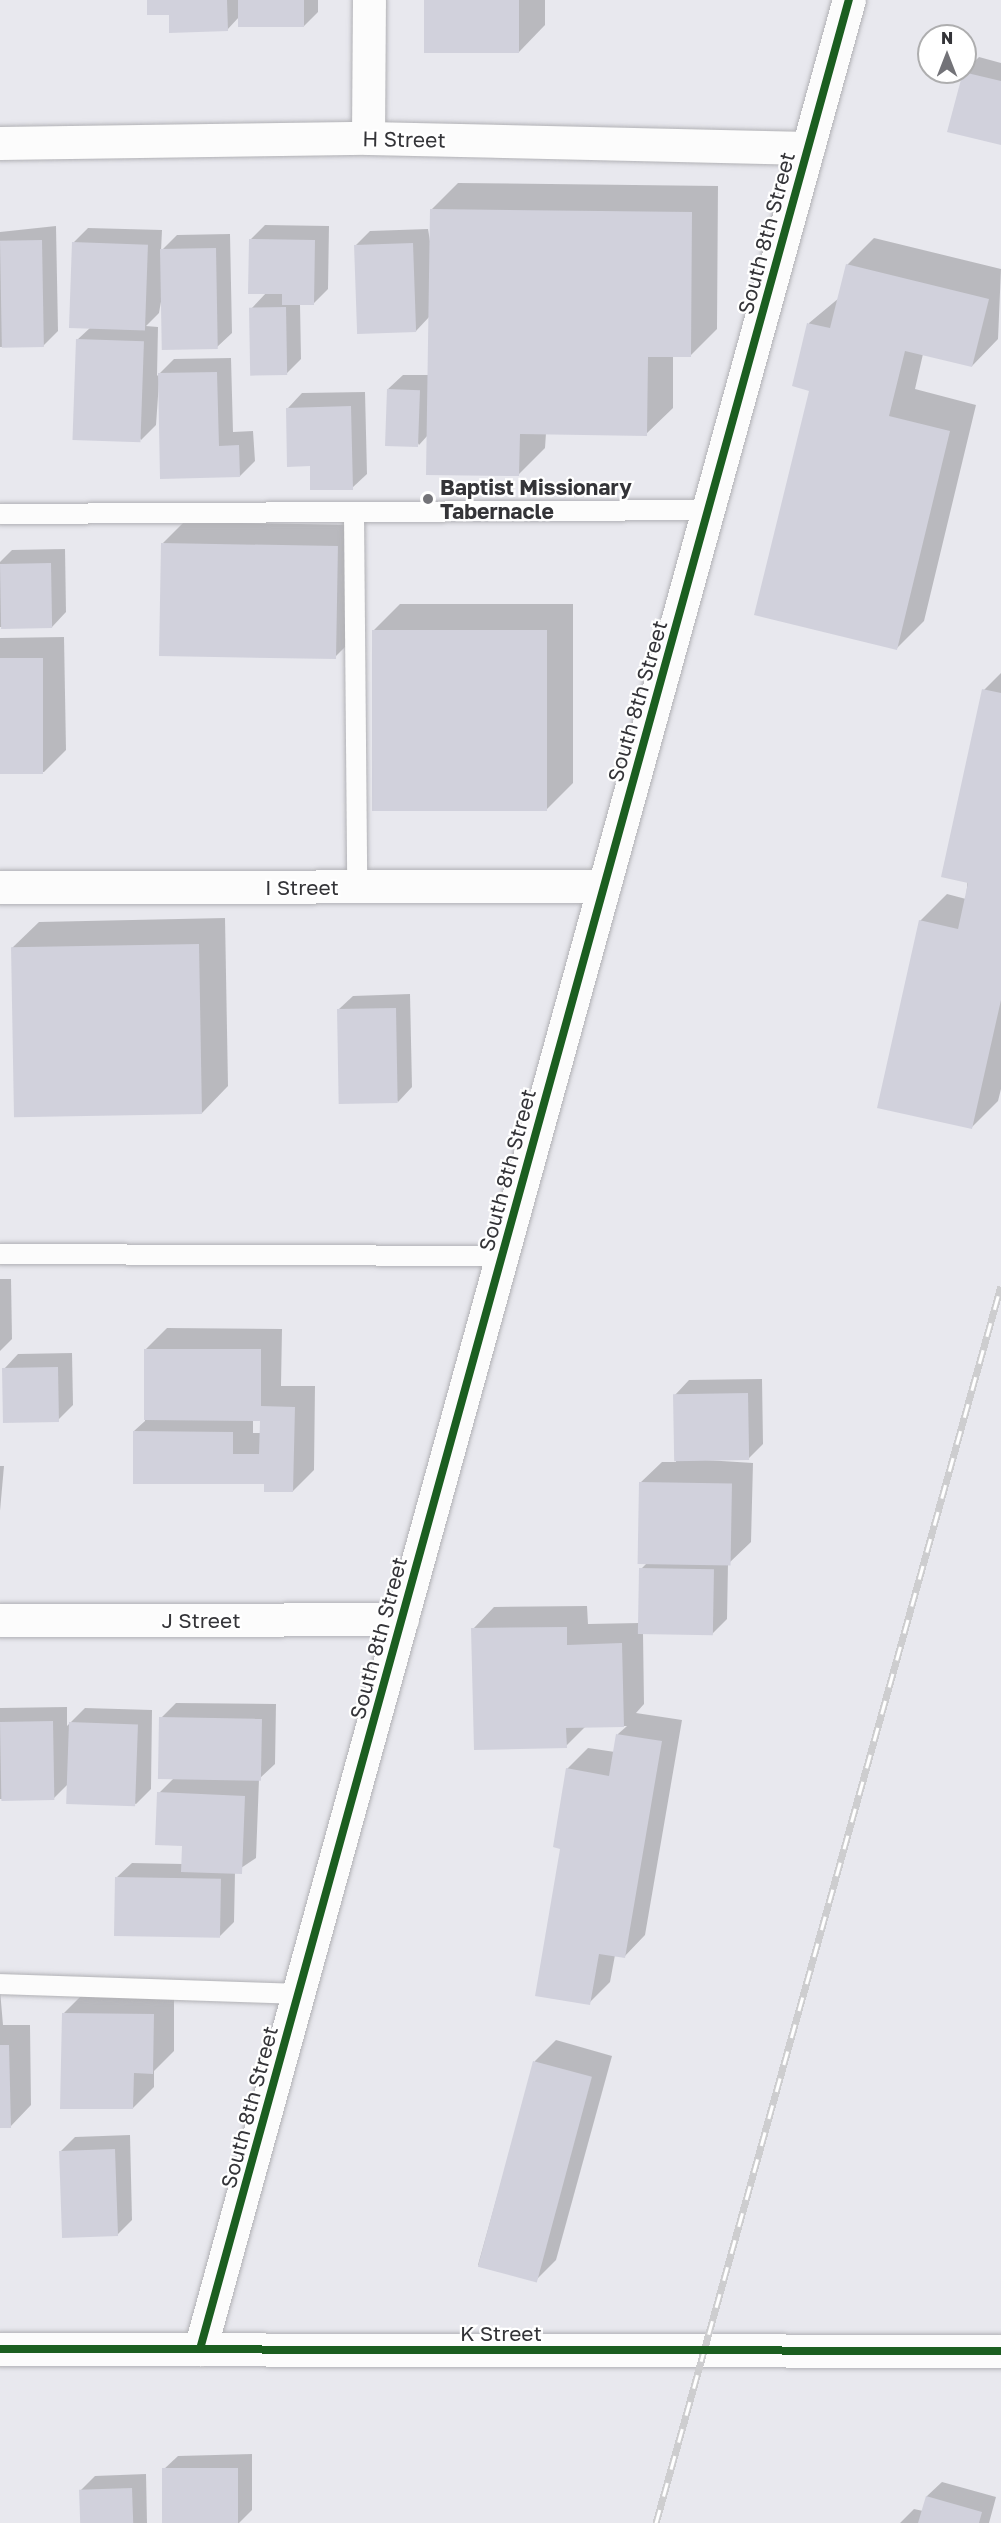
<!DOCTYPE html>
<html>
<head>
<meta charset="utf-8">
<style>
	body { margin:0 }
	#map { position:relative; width:1001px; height:2523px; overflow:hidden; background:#e8e8ee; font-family:"Golos Text",sans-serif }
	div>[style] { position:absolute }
	.shadow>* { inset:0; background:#0003 }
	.building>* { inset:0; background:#d1d1dc; transform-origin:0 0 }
	.roads { filter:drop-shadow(0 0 2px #b1b1b5) drop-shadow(0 0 2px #b1b1b5) }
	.lane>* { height:20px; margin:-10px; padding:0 10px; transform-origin:10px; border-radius:10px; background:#fcfcfc }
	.street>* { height:33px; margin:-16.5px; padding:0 16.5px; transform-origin:16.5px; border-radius:16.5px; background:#fcfcfc }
	.secondary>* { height:33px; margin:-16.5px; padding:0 16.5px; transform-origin:16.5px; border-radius:16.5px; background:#fcfcfc }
	.rail>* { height:7px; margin-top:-3.5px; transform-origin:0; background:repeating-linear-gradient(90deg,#fff 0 14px,#cdcdcf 0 28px); box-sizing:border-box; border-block:2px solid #cdcdcf }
	.cycleway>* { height:8px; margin:-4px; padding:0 4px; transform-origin:4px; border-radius:4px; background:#1b5e20 }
	.dots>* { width:16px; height:16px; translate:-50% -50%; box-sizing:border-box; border:3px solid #fff; border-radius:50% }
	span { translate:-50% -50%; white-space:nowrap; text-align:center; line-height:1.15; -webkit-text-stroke:4.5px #fff; paint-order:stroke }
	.street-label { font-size:21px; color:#343438 }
	.poi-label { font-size:21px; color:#343438; font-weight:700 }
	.left { translate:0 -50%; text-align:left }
	.north { position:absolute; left:917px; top:24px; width:60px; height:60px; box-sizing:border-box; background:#fff; border:2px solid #aeaeaf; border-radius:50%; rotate:0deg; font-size:16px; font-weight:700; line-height:24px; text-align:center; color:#343438 }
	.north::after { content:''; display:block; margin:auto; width:21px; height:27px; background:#737378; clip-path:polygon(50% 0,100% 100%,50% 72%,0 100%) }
</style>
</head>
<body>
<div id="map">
	<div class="shadow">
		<div style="clip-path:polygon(148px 0,318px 0,318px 12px,303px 27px,239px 17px,227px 30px,170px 13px)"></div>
		<div style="clip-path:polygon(426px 0,545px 0,545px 25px,519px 52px)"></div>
		<div style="clip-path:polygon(979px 57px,1001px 63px,1001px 144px,949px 130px,964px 72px)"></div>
		<div style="clip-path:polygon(458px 183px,718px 186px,717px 329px,690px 356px,673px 356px,673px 408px,646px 434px,546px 433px,545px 448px,519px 474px,428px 435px,419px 445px,388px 389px,403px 375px,429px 375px,430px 316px,416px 331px,355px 246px,370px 231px,428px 229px,431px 247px,431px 210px)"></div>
		<div style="clip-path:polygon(265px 225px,329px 226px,328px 289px,313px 304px,300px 304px,301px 359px,287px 373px,251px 309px,267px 292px,250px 240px)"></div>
		<div style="clip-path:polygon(56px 226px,58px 331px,43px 346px,0 347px,0 232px)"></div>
		<div style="clip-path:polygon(88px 228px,162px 230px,161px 251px,177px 235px,230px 234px,232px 333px,217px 347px,163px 290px,159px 313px,146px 326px,158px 327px,157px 376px,174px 359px,231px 358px,233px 432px,253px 431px,255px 461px,240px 476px,159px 382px,156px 425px,141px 440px,77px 340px,91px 327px,74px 242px)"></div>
		<div style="clip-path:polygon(874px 238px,1001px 269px,998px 339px,972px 366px,923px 354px,915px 389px,976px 405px,924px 621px,897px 648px,811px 390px,809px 323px,839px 298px,847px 265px)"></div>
		<div style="clip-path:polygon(365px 392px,367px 474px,352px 488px,311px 465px,288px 408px,302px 393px)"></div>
		<div style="clip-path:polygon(184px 522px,359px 525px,357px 635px,336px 656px,163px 543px)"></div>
		<div style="clip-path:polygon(65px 549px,66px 612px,52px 627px,0 627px,0 562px,12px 550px)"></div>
		<div style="clip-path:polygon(400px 604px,573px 604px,573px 783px,546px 810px,373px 631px)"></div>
		<div style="clip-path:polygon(64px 637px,66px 750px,44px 772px,0 772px,0 638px)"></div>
		<div style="clip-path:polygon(1001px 673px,1001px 1089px,998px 1101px,972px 1127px,920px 921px,947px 894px,966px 899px,984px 690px)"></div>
		<div style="clip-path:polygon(225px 918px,228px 1086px,202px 1113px,12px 948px,39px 922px)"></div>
		<div style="clip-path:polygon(410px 994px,412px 1087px,398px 1102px,338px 1010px,353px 996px)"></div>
		<div style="clip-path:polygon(0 1279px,11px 1279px,12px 1339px,0 1351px)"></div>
		<div style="clip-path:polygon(evenodd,167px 1328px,282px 1329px,281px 1386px,315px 1386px,314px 1470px,293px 1491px,134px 1431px,145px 1421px,146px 1349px,167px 1328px,253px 1419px,261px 1419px,261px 1433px,253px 1433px,253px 1419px)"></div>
		<div style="clip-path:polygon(72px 1353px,73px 1405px,58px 1420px,4px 1369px,18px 1354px)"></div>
		<div style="clip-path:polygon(762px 1379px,763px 1444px,748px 1459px,690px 1459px,753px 1463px,751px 1542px,728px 1564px,727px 1619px,712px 1634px,643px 1633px,644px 1704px,636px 1713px,682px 1720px,645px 1935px,624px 1957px,615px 1955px,610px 1982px,589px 2003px,562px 1847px,567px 1769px,588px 1748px,615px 1752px,618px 1734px,627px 1726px,586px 1726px,566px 1746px,473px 1629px,494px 1607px,587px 1606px,588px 1624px,639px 1623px,641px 1569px,647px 1563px,640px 1483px,662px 1462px,676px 1462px,675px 1395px,689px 1380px)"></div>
		<div style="clip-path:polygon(0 1466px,4px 1466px,0 1511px)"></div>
		<div style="clip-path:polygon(176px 1703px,276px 1704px,275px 1764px,259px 1779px,256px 1858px,235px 1872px,234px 1922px,219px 1937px,117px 1877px,132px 1863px,183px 1864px,183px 1845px,159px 1793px,174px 1778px,161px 1718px)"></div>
		<div style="clip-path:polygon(67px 1707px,67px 1726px,85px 1708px,152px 1710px,151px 1789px,136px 1804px,69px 1783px,54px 1798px,0 1799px,0 1708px)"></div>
		<div style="clip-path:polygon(0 1990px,3px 2025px,30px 2025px,31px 2105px,10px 2127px,0 2127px)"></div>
		<div style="clip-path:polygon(85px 1992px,174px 1994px,174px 2051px,154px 2071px,154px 2087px,133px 2108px,63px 2014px)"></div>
		<div style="clip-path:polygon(556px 2040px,612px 2056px,556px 2260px,535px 2281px,478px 2265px,535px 2061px)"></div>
		<div style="clip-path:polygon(130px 2135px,132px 2220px,117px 2235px,61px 2151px,75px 2137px)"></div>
		<div style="clip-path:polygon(252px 2454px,252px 2510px,239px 2523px,164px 2523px,163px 2470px,178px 2456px)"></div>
		<div style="clip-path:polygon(146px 2474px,147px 2523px,82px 2523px,80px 2491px,95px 2476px)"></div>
		<div style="clip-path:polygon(942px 2482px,996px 2497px,989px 2523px,900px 2523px,914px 2509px,923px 2511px,927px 2496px)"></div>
	</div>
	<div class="building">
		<div style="clip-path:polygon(147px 0,227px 0,228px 31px,169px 33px,169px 15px,147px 15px)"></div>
		<div style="left:238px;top:0;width:66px;height:27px"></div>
		<div style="left:424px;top:0;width:95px;height:53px"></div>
		<div style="clip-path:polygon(963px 72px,1001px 81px,1001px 145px,947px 132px)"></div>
		<div style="clip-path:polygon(430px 209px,692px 212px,691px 357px,648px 357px,647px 436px,520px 434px,519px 476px,426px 475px)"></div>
		<div style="clip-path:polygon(249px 239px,315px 240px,314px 305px,282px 305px,282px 294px,248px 294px)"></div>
		<div style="left:42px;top:240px;width:107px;height:42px;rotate:89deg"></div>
		<div style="left:72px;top:242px;width:76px;height:86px;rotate:2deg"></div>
		<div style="left:413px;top:243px;width:89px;height:59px;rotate:88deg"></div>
		<div style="left:216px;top:248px;width:101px;height:56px;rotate:89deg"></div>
		<div style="clip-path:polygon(846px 264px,989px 299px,972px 367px,905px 351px,889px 416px,950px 431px,897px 650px,754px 615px,809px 391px,792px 386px,807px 323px,830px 328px)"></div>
		<div style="left:286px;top:307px;width:68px;height:37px;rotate:89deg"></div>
		<div style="left:76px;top:339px;width:68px;height:101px;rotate:2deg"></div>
		<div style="clip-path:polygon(217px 372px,219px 446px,239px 445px,240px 477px,160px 479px,158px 373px)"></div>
		<div style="left:387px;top:389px;width:33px;height:57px;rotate:2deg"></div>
		<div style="clip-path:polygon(351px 406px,353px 490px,310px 490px,310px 466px,287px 467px,286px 408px)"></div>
		<div style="left:161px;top:543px;width:177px;height:113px;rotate:1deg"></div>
		<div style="left:51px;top:563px;width:65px;height:51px;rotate:89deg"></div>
		<div style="left:372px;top:630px;width:175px;height:181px"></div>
		<div style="left:0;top:658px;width:43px;height:116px"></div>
		<div style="clip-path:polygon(982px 689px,1001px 693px,1001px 1000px,972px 1129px,877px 1108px,919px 920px,958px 929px,968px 883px,941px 877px)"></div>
		<div style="left:199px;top:944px;width:170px;height:188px;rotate:89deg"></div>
		<div style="left:396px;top:1008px;width:95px;height:59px;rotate:89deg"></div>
		<div style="clip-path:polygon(144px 1349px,261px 1349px,261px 1406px,295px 1407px,293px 1492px,264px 1492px,264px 1484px,133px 1484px,133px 1431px,233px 1432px,233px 1454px,259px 1454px,260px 1421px,144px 1420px)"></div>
		<div style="left:58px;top:1367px;width:55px;height:56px;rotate:89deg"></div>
		<div style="left:748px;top:1393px;width:67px;height:75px;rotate:89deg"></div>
		<div style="left:639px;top:1482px;width:93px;height:82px;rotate:1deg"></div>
		<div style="left:639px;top:1568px;width:75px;height:66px;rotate:1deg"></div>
		<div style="clip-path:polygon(567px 1627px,567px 1645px,622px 1643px,624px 1727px,566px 1728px,567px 1748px,474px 1750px,471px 1628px)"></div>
		<div style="left:159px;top:1717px;width:103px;height:62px;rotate:1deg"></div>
		<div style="left:53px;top:1721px;width:79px;height:53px;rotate:89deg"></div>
		<div style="left:69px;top:1722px;width:69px;height:82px;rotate:2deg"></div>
		<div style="clip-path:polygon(616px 1734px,662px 1741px,625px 1958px,599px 1954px,590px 2005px,535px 1996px,560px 1849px,553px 1847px,566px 1768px,609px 1776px)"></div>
		<div style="clip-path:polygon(157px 1792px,245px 1796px,242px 1874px,181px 1872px,182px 1846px,155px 1845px)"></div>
		<div style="left:115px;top:1877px;width:106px;height:59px;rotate:1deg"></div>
		<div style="clip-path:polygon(62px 2013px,154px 2014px,153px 2074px,134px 2073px,133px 2109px,60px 2109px)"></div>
		<div style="clip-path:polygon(0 2045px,9px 2045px,11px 2128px,0 2128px)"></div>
		<div style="left:533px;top:2061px;width:61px;height:213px;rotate:15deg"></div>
		<div style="left:115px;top:2149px;width:87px;height:56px;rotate:88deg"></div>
		<div style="left:238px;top:2468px;width:55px;height:76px;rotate:90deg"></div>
		<div style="left:132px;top:2488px;width:35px;height:53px;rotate:88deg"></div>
		<div style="clip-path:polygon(926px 2496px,982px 2512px,979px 2523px,918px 2523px)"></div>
	</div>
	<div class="roads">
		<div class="lane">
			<div style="left:354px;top:513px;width:374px;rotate:89.5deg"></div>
			<div style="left:0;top:514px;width:708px;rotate:-0.32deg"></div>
			<div style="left:0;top:1254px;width:502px;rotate:0.23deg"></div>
			<div style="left:0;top:1984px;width:299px;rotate:1.9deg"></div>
		</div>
		<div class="street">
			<div style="left:368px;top:138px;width:138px;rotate:-89.6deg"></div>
			<div style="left:0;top:143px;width:368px;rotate:-0.8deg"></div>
			<div style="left:368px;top:138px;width:440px;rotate:1.3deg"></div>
			<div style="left:0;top:887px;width:604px;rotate:-0.09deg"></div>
			<div style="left:0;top:1620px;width:402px;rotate:-0.1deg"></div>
			<div style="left:200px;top:2349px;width:2437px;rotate:-74.56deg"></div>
		</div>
		<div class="secondary">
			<div style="left:0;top:2349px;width:1001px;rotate:0.11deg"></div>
		</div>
	</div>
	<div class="rail">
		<div style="left:656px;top:2523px;width:1284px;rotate:-74.42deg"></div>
	</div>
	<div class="cycleway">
		<div style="left:0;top:2349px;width:1001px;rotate:0.11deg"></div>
		<div style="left:200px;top:2349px;width:2437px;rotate:-74.56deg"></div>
	</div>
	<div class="dots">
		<div style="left:428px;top:499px;background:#737378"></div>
	</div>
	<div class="street-label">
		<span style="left:404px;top:139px;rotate:1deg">H Street</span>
		<span style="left:766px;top:233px;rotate:-75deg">South 8th Street</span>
		<span style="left:637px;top:701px;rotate:-74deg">South 8th Street</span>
		<span style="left:302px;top:887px">I Street</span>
		<span style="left:507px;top:1170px;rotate:-75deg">South 8th Street</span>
		<span style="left:201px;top:1620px">J Street</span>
		<span style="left:378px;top:1638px;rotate:-75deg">South 8th Street</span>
		<span style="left:249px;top:2107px;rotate:-75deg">South 8th Street</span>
		<span style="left:501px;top:2333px">K Street</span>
	</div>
	<div class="poi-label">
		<span class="left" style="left:440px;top:499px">Baptist Missionary<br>Tabernacle</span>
	</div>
	<div class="north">N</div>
</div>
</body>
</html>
